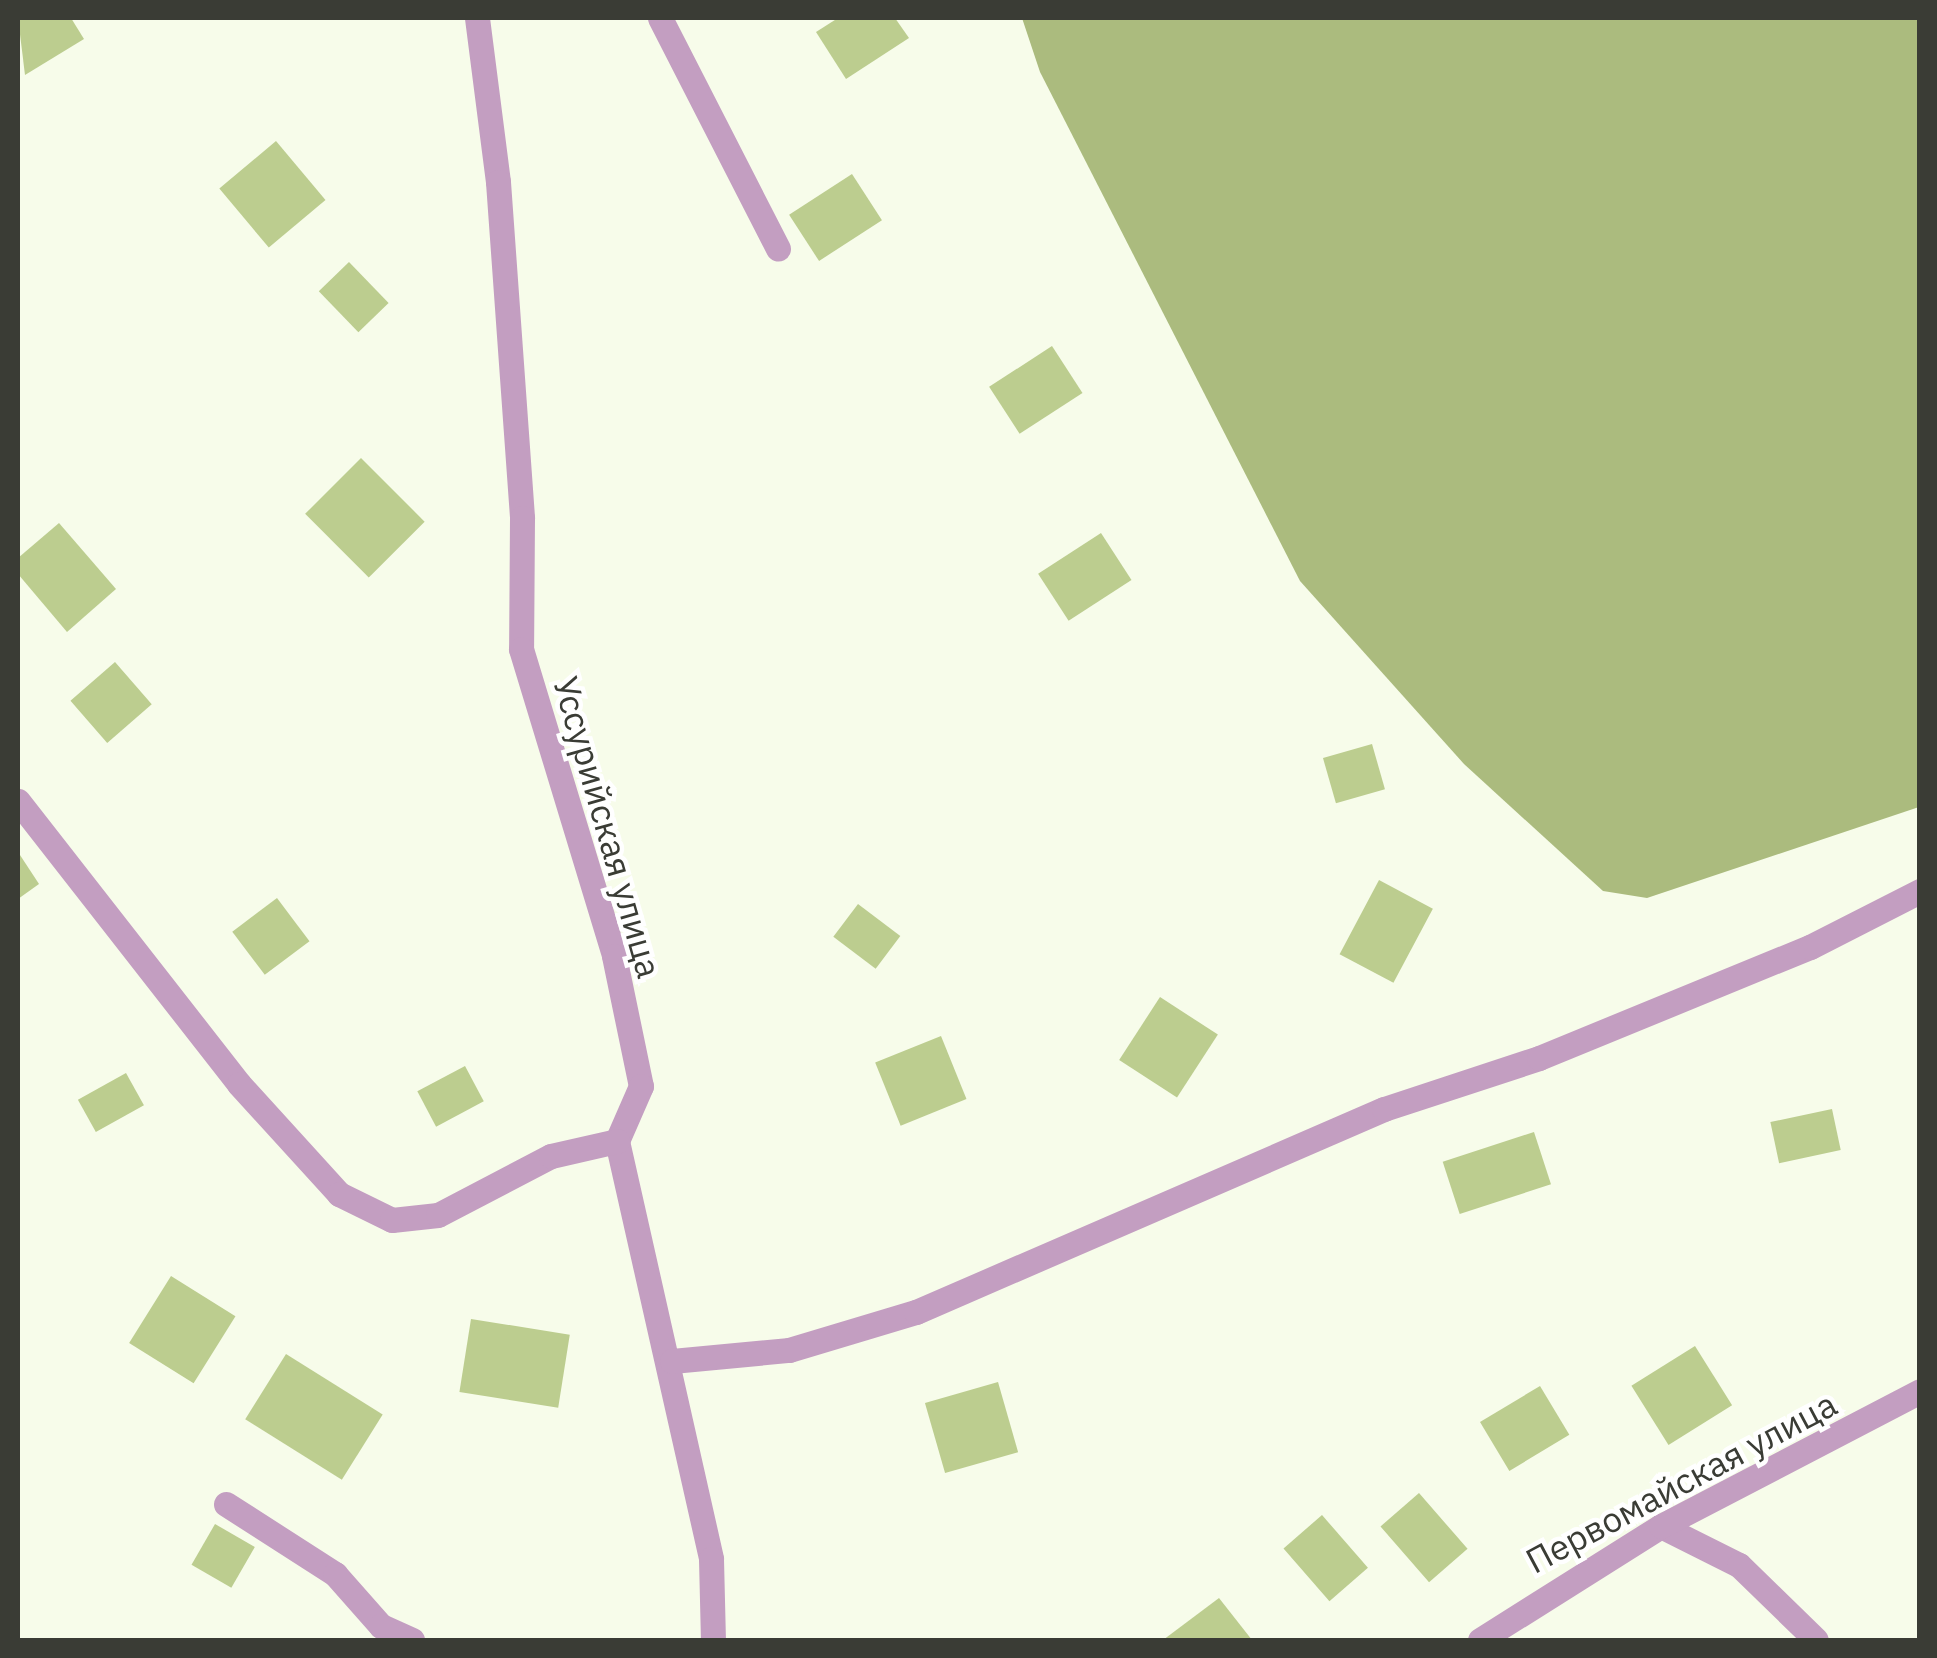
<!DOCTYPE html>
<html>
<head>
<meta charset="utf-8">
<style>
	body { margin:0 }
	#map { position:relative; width:1937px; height:1658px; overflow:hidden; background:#f7fcea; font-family:"IBM Plex Sans",sans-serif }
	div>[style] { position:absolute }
	.forest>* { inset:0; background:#abbb7e }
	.building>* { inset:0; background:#bccd8f; transform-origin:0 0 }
	.minor>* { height:25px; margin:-12.5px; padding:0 12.5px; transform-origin:12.5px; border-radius:12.5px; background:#c39ec1 }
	span { translate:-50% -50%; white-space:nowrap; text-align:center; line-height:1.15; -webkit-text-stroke:9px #fff; paint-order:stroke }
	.street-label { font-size:35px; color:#3a3c35 }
	.frame { position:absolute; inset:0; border:20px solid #3a3c35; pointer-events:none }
</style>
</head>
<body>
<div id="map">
	<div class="forest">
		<div style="clip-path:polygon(1022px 18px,1919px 18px,1919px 807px,1647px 898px,1603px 891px,1464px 764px,1300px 581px,1040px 72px)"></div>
	</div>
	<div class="building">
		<div style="clip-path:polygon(18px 18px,71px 18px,84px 39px,25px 75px)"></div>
		<div style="clip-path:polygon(838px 18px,895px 18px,909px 38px,846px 79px,816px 32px)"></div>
		<div style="left:276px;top:141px;width:77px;height:74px;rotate:50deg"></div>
		<div style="left:852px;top:174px;width:55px;height:75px;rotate:57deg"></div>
		<div style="left:349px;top:262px;width:57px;height:42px;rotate:46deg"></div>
		<div style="left:1052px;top:346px;width:56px;height:75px;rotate:57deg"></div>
		<div style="left:361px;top:458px;width:90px;height:79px;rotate:45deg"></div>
		<div style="clip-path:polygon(59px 523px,116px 589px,67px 632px,18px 574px,18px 558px)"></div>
		<div style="left:1101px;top:533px;width:56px;height:75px;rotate:57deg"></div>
		<div style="left:115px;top:662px;width:56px;height:59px;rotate:49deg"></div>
		<div style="left:1372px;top:744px;width:47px;height:51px;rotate:74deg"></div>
		<div style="clip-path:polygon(18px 852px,39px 884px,18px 899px)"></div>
		<div style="left:1379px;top:880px;width:61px;height:84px;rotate:28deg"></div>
		<div style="left:277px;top:898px;width:54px;height:56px;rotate:53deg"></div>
		<div style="left:858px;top:904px;width:53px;height:41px;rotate:37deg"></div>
		<div style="left:1160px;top:997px;width:69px;height:75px;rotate:33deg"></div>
		<div style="left:941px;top:1036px;width:68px;height:71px;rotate:68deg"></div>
		<div style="left:465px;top:1066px;width:40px;height:54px;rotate:62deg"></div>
		<div style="left:126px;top:1073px;width:37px;height:55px;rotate:61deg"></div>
		<div style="left:1832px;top:1109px;width:42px;height:63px;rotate:78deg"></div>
		<div style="left:1534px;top:1132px;width:55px;height:96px;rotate:72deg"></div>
		<div style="left:171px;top:1276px;width:76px;height:79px;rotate:32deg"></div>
		<div style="left:471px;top:1319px;width:100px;height:74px;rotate:9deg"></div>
		<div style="left:1695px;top:1346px;width:70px;height:75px;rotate:58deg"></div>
		<div style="left:286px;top:1354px;width:114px;height:77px;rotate:32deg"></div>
		<div style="left:998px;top:1382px;width:73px;height:76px;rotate:74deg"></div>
		<div style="left:1540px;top:1386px;width:57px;height:70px;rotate:59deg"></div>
		<div style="left:1419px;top:1493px;width:74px;height:51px;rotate:49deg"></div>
		<div style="left:1322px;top:1515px;width:70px;height:51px;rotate:49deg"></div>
		<div style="left:215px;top:1524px;width:46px;height:47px;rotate:30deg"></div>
		<div style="clip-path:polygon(1219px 1598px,1252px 1640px,1163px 1640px)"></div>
	</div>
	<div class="minor">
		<div style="left:477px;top:18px;width:165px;rotate:82.7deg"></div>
		<div style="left:498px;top:182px;width:337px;rotate:85.9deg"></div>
		<div style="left:522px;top:518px;width:131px;rotate:90.4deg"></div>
		<div style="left:521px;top:649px;width:321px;rotate:73.1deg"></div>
		<div style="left:614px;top:956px;width:133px;rotate:78.3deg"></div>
		<div style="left:641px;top:1086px;width:60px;rotate:113.6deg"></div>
		<div style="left:617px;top:1141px;width:428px;rotate:77.3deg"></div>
		<div style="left:711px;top:1559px;width:81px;rotate:88.6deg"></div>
		<div style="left:660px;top:18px;width:259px;rotate:62.9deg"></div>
		<div style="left:18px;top:801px;width:359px;rotate:52deg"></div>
		<div style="left:239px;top:1084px;width:149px;rotate:47.7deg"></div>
		<div style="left:339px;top:1194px;width:59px;rotate:26.1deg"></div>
		<div style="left:392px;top:1220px;width:46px;rotate:-6.2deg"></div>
		<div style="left:438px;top:1215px;width:127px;rotate:-27.6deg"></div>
		<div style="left:551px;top:1156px;width:68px;rotate:-12.8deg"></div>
		<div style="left:672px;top:1361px;width:118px;rotate:-5.4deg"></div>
		<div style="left:789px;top:1350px;width:133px;rotate:-16.7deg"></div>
		<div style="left:916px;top:1312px;width:510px;rotate:-23.45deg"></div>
		<div style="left:1384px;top:1109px;width:163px;rotate:-18.2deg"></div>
		<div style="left:1539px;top:1058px;width:293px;rotate:-22.3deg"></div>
		<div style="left:1810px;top:947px;width:123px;rotate:-27deg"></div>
		<div style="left:226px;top:1504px;width:130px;rotate:32.7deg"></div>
		<div style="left:335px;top:1574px;width:69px;rotate:48.5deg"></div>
		<div style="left:381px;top:1626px;width:34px;rotate:24deg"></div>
		<div style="left:1661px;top:1526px;width:87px;rotate:26.6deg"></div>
		<div style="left:1739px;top:1565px;width:107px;rotate:44.2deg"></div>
		<div style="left:1480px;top:1640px;width:214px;rotate:-32.2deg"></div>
		<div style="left:1661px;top:1526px;width:292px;rotate:-27.5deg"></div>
	</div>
	<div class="street-label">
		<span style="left:608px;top:827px;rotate:74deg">Уссурийская улица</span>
		<span style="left:1681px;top:1482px;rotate:-28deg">Первомайская улица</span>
	</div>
	<div class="frame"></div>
</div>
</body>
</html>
